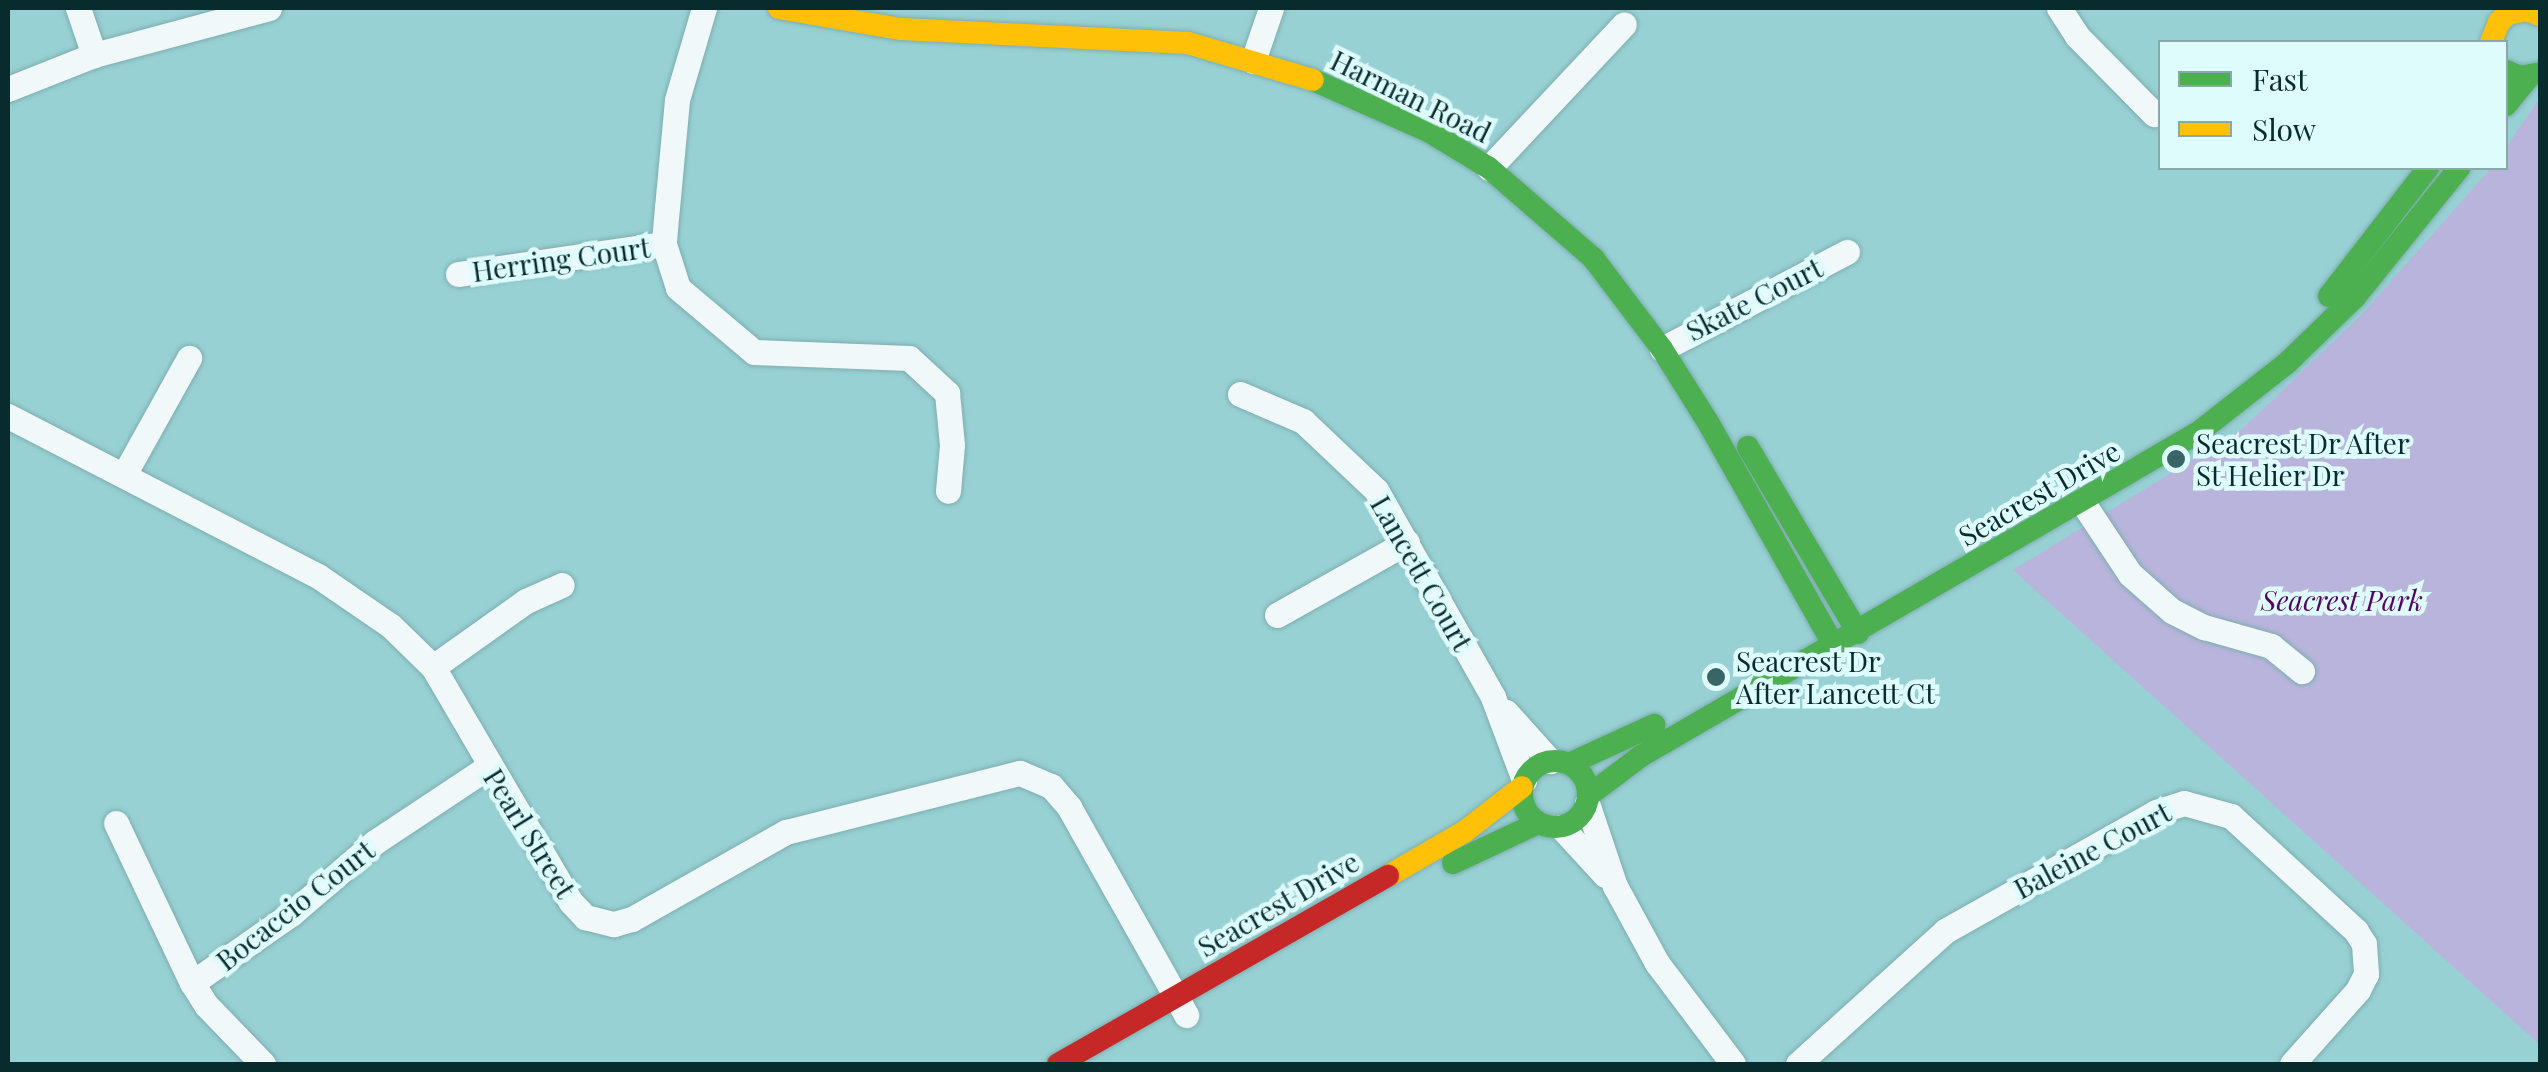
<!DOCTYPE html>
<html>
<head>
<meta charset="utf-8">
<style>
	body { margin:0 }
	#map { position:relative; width:2548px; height:1072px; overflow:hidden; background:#98d1d4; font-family:"Playfair Display",serif }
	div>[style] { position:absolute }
	.green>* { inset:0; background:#b9b4dc }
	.roads { filter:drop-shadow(0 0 2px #7eadaf) drop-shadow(0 0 2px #7eadaf) }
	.street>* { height:25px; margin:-12.5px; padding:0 12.5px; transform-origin:12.5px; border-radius:12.5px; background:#f0f8f9 }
	.fast>* { height:22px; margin:-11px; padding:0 11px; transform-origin:11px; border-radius:11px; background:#4caf50 }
	.fast>.ring { margin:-11px; padding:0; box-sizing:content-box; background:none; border:22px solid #4caf50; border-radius:50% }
	.slow>* { height:22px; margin:-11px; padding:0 11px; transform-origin:11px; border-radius:11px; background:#ffc107 }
	.jam>* { height:22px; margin:-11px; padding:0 11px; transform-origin:11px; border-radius:11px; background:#c62828 }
	.dots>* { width:28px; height:28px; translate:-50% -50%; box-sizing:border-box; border:5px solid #dffcfd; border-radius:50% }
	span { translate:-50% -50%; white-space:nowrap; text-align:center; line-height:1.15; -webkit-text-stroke:9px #dffcfd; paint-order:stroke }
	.street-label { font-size:28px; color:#082b2d }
	.poi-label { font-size:28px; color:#082b2d }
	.left { translate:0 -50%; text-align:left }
	.park-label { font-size:28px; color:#520463; font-style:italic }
	.frame { position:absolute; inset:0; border:10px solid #082b2d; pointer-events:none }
	.legend { position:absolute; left:2158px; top:40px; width:350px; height:130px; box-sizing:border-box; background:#dffcfd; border:2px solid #89a8aa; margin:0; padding:12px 18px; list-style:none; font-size:30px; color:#082b2d }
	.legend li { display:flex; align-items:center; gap:20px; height:50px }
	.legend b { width:50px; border:2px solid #89a8aa }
</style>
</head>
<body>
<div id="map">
	<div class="green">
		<div style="clip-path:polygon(2537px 102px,2540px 103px,2540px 1045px,2013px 570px,2241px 430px,2363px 313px,2491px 168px,2506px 168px,2506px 147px)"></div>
	</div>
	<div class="roads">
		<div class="street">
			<div style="left:78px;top:8px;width:50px;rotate:71.2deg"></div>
			<div style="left:704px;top:8px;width:96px;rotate:106.4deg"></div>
			<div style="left:677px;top:100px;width:107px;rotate:95.3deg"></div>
			<div style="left:667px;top:207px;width:37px;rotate:95deg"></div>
			<div style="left:664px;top:244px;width:46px;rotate:72.3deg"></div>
			<div style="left:678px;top:288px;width:99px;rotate:40.1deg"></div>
			<div style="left:754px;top:352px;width:155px;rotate:2.2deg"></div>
			<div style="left:909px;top:358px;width:52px;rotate:42.6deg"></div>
			<div style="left:947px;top:393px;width:52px;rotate:84.5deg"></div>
			<div style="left:952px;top:445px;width:46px;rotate:95deg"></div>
			<div style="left:2059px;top:8px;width:33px;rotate:57deg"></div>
			<div style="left:2077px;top:36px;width:110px;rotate:45.4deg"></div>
			<div style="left:1253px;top:61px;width:56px;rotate:-71.2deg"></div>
			<div style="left:8px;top:89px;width:92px;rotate:-21.6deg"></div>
			<div style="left:94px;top:55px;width:181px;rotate:-15deg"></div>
			<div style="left:1489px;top:168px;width:197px;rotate:-46.8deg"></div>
			<div style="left:458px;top:274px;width:208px;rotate:-8.3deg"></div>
			<div style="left:1662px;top:349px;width:209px;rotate:-27.7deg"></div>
			<div style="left:1240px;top:394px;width:69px;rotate:23.2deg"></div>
			<div style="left:1303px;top:421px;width:100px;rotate:43.4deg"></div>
			<div style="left:1376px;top:490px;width:238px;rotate:60.5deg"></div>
			<div style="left:1493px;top:697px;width:89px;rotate:69.5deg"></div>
			<div style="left:8px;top:416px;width:349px;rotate:27.3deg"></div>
			<div style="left:318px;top:576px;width:88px;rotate:34.4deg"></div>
			<div style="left:391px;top:626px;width:59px;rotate:44.3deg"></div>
			<div style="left:433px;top:667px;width:273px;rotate:59.6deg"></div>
			<div style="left:571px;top:902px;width:21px;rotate:47deg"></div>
			<div style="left:585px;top:917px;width:30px;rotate:14deg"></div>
			<div style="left:614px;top:924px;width:19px;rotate:-16deg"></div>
			<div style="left:632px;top:919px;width:177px;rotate:-29.5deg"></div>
			<div style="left:786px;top:832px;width:241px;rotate:-14.2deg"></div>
			<div style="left:1020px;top:773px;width:34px;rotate:23deg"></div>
			<div style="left:1051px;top:786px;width:28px;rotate:49deg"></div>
			<div style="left:1069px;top:807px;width:239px;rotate:60.6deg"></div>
			<div style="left:125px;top:473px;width:132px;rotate:-60.9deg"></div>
			<div style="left:2083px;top:503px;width:85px;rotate:56.5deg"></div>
			<div style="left:2130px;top:574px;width:56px;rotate:41.4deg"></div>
			<div style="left:2172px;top:611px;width:36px;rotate:27deg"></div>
			<div style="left:2204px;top:627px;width:70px;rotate:15.8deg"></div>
			<div style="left:2271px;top:646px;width:40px;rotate:39deg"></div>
			<div style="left:1277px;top:615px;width:149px;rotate:-29.3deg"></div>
			<div style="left:433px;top:667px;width:114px;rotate:-35.4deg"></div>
			<div style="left:526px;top:601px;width:39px;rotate:-24deg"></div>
			<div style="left:1506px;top:712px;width:66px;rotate:48.1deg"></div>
			<div style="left:1587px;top:803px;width:88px;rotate:71.4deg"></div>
			<div style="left:1615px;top:886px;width:88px;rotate:61.4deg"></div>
			<div style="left:1657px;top:963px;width:126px;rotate:53deg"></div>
			<div style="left:116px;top:823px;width:177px;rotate:64.6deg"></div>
			<div style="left:1561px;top:827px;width:65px;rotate:47.5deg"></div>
			<div style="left:263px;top:1064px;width:82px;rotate:-134deg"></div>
			<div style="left:206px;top:1005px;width:26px;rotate:-122deg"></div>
			<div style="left:192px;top:983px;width:121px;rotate:-34.9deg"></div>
			<div style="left:291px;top:914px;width:111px;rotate:-40.6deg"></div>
			<div style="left:375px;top:842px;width:136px;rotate:-33.6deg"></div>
			<div style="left:1798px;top:1064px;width:198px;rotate:-42.1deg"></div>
			<div style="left:1945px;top:931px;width:242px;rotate:-29.4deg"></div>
			<div style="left:2156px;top:812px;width:29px;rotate:-18deg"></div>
			<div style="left:2184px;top:803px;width:49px;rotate:15.5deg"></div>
			<div style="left:2231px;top:816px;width:170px;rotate:42.6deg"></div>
			<div style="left:2356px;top:931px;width:15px;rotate:58deg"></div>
			<div style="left:2364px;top:944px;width:30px;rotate:86deg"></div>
			<div style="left:2366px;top:974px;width:18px;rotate:117deg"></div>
			<div style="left:2358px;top:990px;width:99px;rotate:131.7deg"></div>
		</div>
		<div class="fast">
			<div style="left:2506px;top:71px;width:15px;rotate:23deg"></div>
			<div style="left:2520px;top:77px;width:20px;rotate:-11deg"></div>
			<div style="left:1313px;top:80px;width:128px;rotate:24deg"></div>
			<div style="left:1430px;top:132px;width:69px;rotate:31.4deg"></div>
			<div style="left:1489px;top:168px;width:138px;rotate:40.9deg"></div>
			<div style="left:1593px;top:258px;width:114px;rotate:52.8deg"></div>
			<div style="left:1662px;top:349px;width:89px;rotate:57.9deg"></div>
			<div style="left:1709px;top:424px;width:255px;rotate:60.6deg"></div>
			<div style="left:2506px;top:105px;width:36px;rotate:-51deg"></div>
			<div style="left:2329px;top:296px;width:162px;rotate:-52.3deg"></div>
			<div style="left:1748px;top:447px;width:216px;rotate:59.4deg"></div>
			<div class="ring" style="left:1522px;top:761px;width:44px;height:44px"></div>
			<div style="left:1569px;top:764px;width:94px;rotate:-24.6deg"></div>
			<div style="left:1588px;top:796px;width:66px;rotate:-37deg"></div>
			<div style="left:1641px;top:756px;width:645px;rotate:-30.14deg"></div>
			<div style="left:2199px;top:432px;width:112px;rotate:-38.1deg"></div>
			<div style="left:2287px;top:363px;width:95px;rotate:-44.1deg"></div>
			<div style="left:2355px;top:297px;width:166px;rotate:-51.1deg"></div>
			<div style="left:1453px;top:863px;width:94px;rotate:-25.2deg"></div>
		</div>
		<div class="slow">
			<div style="left:779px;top:8px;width:124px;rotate:9.8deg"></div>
			<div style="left:901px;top:29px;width:287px;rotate:2.8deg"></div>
			<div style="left:1188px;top:43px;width:130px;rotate:16.5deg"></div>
			<div style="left:2491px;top:42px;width:22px;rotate:-68deg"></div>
			<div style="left:2499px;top:22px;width:12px;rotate:-42deg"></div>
			<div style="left:2508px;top:14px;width:18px;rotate:-13deg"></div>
			<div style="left:2526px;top:10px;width:15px;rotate:20deg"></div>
			<div style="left:1388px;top:876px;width:88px;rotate:-30.1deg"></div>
			<div style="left:1464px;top:832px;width:73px;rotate:-37.8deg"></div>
		</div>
		<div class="jam">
			<div style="left:1058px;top:1064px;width:380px;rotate:-29.7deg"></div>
		</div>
	</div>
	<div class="dots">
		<div style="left:2176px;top:459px;background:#3a6567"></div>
		<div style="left:1716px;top:677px;background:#3a6567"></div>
	</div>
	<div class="street-label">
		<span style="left:1411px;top:96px;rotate:26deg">Harman Road</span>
		<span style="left:561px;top:259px;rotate:-8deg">Herring Court</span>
		<span style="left:1754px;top:299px;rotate:-27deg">Skate Court</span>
		<span style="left:2039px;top:493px;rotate:-30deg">Seacrest Drive</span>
		<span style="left:1422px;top:573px;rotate:60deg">Lancett Court</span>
		<span style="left:530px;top:833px;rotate:58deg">Pearl Street</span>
		<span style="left:2092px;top:850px;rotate:-28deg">Baleine Court</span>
		<span style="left:1278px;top:904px;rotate:-30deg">Seacrest Drive</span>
		<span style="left:295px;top:905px;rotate:-38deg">Bocaccio Court</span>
	</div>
	<div class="poi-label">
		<span class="left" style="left:2196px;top:459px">Seacrest Dr After<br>St Helier Dr</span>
		<span class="left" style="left:1736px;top:677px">Seacrest Dr<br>After Lancett Ct</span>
	</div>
	<div class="park-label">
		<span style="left:2342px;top:600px">Seacrest Park</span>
	</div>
	<div class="frame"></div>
	<ul class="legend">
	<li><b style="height:12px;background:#4caf50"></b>Fast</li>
	<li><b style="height:12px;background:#ffc107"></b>Slow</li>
	</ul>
</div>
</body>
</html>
